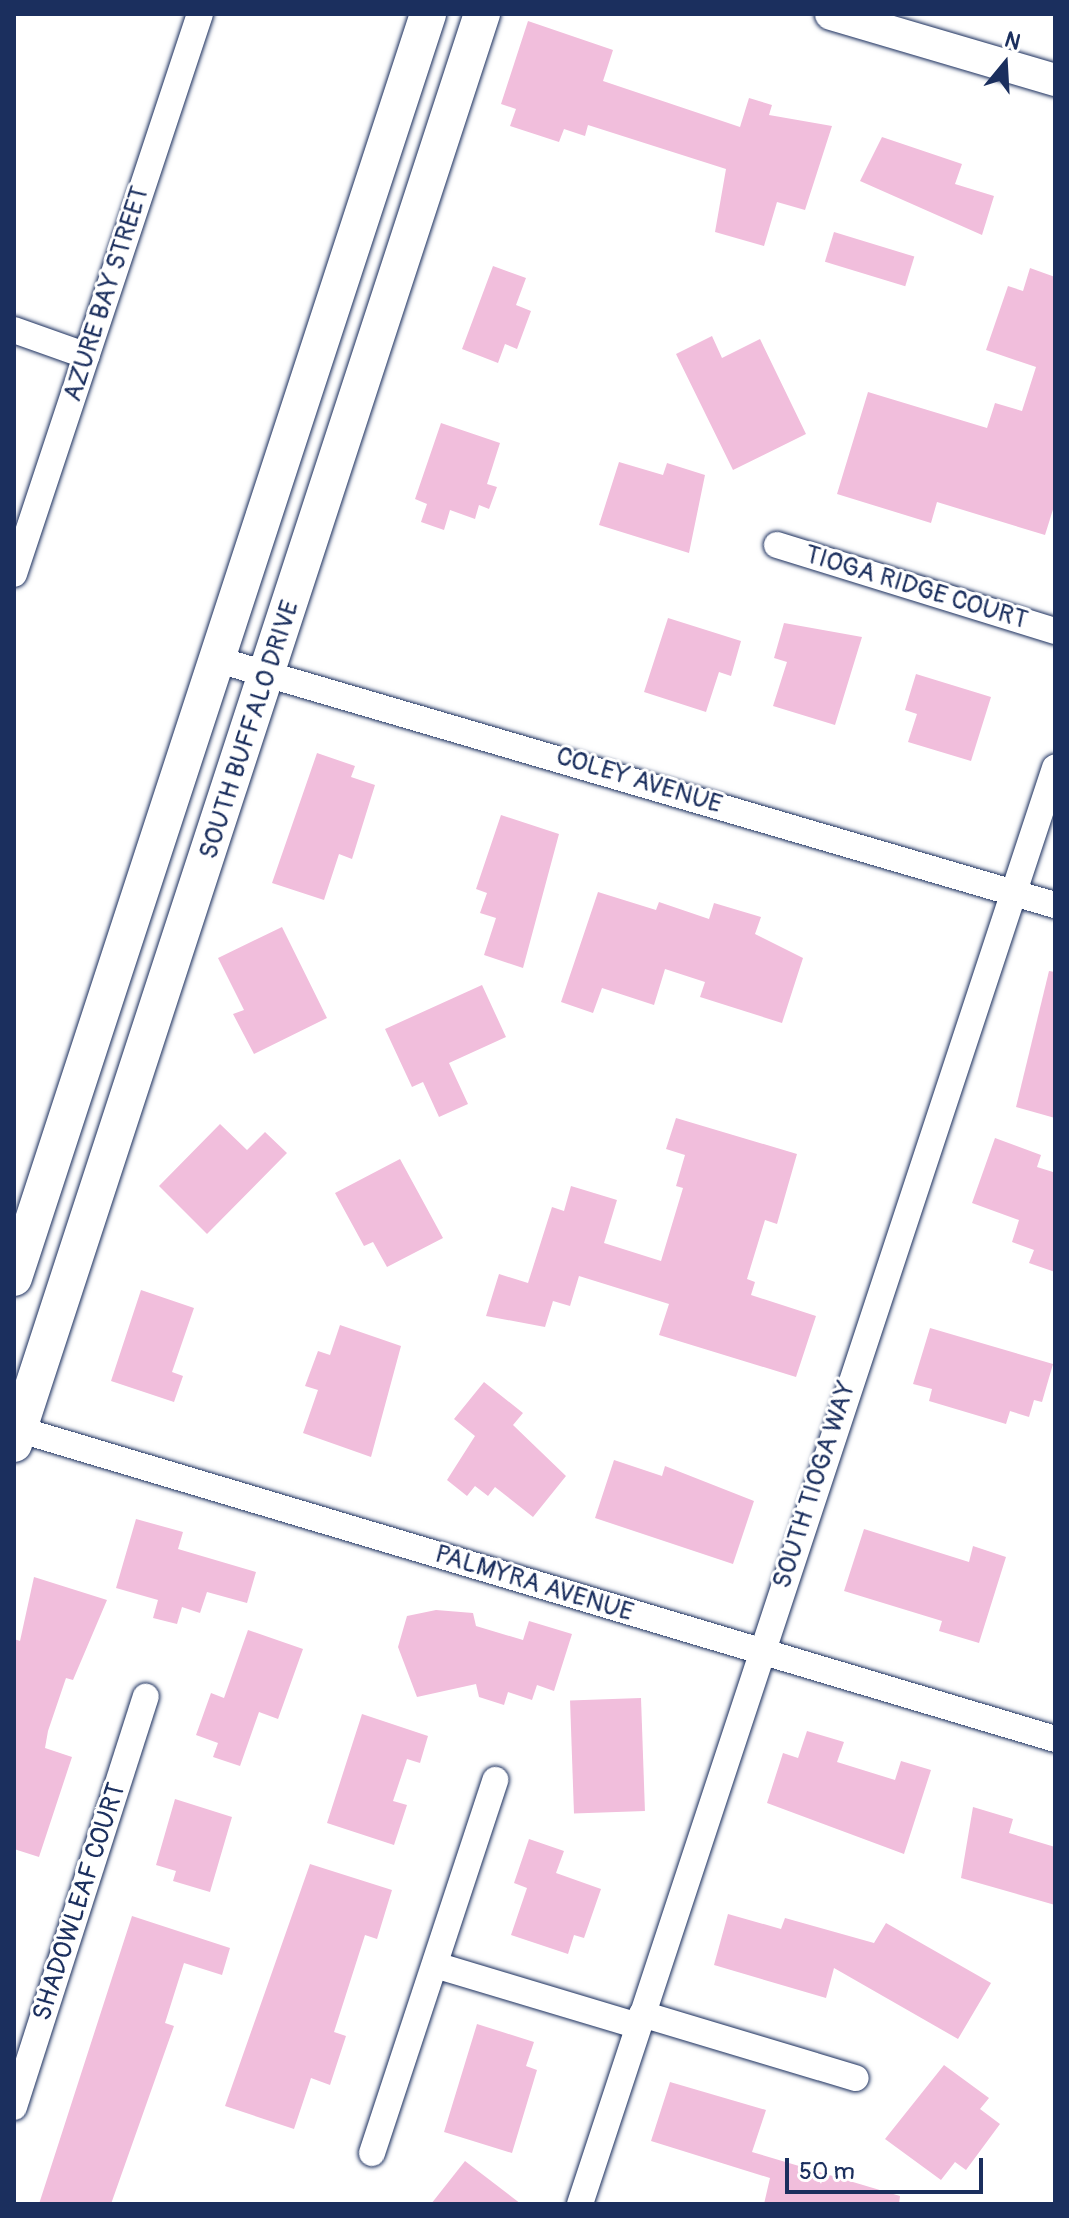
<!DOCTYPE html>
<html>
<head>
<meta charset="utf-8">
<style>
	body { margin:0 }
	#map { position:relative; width:1069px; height:2218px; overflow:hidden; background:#fff; font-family:Pangolin,sans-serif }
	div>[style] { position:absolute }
	.building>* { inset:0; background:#f1bedc; transform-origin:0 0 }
	.roads { filter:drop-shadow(0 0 2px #1b2f5e) drop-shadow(0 0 2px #1b2f5e) }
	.minor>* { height:26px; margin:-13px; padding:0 13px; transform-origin:13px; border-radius:13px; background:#fff }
	.tertiary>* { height:32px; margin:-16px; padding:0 16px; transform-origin:16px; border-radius:16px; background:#fff }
	.secondary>* { height:36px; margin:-18px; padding:0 18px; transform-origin:18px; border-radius:18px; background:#fff }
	span { translate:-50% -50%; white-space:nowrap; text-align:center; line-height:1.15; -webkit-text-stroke:6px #fff; paint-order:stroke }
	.street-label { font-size:26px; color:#1b2f5e }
	.frame { position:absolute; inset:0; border:16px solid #1b2f5e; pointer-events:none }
	.north { position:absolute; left:965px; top:24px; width:80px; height:80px; -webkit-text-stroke:6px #fff; paint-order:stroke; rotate:18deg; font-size:22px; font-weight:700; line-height:32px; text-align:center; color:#1b2f5e }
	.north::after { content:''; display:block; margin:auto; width:28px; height:36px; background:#1b2f5e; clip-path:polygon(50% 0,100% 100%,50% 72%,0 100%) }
	.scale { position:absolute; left:785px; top:2158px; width:198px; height:36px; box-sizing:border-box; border:4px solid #1b2f5e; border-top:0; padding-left:10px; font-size:24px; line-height:28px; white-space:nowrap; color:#1b2f5e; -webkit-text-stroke:6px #fff; paint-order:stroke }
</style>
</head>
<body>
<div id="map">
	<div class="building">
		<div style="clip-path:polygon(528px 21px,613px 50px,603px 81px,740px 127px,749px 98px,772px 105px,769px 115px,832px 126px,805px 210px,777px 202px,764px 246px,715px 232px,726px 169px,588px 125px,585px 136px,564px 129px,559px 142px,510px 126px,516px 109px,501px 104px)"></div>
		<div style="clip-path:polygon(882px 137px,962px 164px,955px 184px,994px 196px,982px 235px,860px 181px)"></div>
		<div style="left:834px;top:232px;width:84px;height:31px;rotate:17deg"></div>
		<div style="clip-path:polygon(493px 266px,526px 278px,516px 305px,531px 311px,517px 349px,505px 344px,498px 363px,462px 349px)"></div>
		<div style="clip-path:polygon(1030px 268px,1055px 277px,1055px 503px,1045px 535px,937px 502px,931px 523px,837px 494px,868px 392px,987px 428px,995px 403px,1022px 411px,1036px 367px,986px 350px,1008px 286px,1023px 291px)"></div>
		<div style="clip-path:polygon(712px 336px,722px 358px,760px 339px,806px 434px,733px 470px,676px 354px)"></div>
		<div style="clip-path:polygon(441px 423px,500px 443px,487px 484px,497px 487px,489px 509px,479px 505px,475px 519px,450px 510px,444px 530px,421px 522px,427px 504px,415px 499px)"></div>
		<div style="clip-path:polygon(619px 462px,663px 475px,667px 463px,705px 475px,689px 553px,599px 525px)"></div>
		<div style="clip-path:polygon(668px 618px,741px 641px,731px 676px,719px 672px,706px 712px,644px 692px)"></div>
		<div style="clip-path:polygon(784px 623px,862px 637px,835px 725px,773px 706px,787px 662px,774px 658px)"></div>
		<div style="clip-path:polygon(916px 674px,991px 697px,971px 761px,908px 742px,917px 714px,905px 710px)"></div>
		<div style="clip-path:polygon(317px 753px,355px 766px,351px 777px,375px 785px,352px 859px,339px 854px,324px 900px,272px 883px)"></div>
		<div style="clip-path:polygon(501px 815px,559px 834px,523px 968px,484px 955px,496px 918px,480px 913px,487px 893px,476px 889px)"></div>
		<div style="clip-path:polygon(598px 892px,656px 910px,659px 902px,709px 919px,714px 903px,761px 917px,755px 934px,803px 958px,782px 1023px,700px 997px,705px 982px,665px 969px,654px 1005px,602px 988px,593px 1013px,561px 1002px)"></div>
		<div style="clip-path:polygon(282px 927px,327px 1018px,254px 1054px,233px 1014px,244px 1010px,218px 958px)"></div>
		<div style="clip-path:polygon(1049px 971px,1055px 972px,1055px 1118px,1016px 1107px)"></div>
		<div style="clip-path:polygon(482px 985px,506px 1037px,449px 1063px,468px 1104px,439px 1117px,423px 1082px,412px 1087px,385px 1029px)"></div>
		<div style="clip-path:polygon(676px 1118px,797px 1154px,777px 1224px,765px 1220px,747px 1279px,755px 1282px,751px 1295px,816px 1316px,796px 1377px,659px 1335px,669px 1304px,579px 1276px,570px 1306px,553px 1301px,545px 1327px,486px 1316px,499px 1274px,528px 1283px,552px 1207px,564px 1211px,571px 1186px,617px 1200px,604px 1243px,661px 1261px,683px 1188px,676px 1186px,685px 1155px,666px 1149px)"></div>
		<div style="clip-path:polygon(220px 1124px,247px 1150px,265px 1132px,287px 1153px,207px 1234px,159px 1186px)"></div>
		<div style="clip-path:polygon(995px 1138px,1041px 1155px,1037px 1167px,1053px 1172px,1055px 1272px,1029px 1263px,1034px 1250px,1012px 1242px,1019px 1220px,972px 1203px)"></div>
		<div style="clip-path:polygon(400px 1159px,443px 1238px,387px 1267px,373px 1242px,364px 1246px,335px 1193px)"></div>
		<div style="clip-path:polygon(141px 1290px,194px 1308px,172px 1372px,183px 1376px,174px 1402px,111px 1381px)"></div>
		<div style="clip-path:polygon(340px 1325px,401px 1346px,371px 1457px,303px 1433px,318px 1390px,305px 1386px,318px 1351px,330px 1355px)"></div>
		<div style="clip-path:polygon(930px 1328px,1053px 1364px,1042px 1402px,1034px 1400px,1029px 1417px,1010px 1411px,1006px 1424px,929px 1401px,932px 1389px,913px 1384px)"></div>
		<div style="clip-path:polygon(484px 1382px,523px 1413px,513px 1425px,566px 1476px,533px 1517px,495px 1487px,488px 1496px,475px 1486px,467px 1496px,447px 1480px,475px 1436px,454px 1419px)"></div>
		<div style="clip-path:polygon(614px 1460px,662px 1476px,665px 1466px,754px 1501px,733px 1564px,595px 1518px)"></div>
		<div style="clip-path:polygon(136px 1519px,183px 1532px,178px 1549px,256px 1572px,247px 1603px,207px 1592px,200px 1613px,182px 1607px,177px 1624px,153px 1618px,158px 1600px,116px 1588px)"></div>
		<div style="clip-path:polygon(864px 1529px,969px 1562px,973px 1546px,1006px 1557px,979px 1643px,939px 1631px,942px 1621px,844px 1591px)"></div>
		<div style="clip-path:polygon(34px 1577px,107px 1600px,73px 1680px,66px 1678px,48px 1731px,45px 1748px,72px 1757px,39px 1857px,14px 1849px,14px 1639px,20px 1641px)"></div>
		<div style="clip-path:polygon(436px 1610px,473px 1613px,476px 1626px,523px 1640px,529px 1621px,572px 1634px,554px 1691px,537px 1685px,532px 1700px,508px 1692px,504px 1705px,479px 1697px,476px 1684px,417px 1697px,398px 1647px,407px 1616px)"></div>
		<div style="clip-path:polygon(248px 1630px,303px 1649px,278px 1719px,259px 1712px,240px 1766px,213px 1757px,218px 1743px,196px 1735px,211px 1693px,224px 1698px)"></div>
		<div style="left:641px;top:1698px;width:113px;height:71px;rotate:88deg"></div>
		<div style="clip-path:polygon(362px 1714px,428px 1736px,420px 1763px,407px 1759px,393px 1801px,407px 1805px,394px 1845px,327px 1823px)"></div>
		<div style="clip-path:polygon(807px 1731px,844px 1742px,837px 1762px,895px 1780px,901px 1761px,931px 1770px,904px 1854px,767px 1803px,783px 1753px,798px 1758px)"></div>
		<div style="clip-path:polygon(175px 1799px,232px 1817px,210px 1892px,173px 1881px,176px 1871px,156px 1865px)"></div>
		<div style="clip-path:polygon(973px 1807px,1013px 1819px,1009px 1833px,1055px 1847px,1055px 1905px,961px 1878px)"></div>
		<div style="clip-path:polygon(529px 1839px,564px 1851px,556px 1873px,601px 1889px,584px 1938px,574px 1935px,568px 1954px,511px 1935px,527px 1888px,514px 1883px)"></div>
		<div style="clip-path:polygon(310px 1864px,392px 1890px,377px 1939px,365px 1935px,334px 2032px,346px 2036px,330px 2085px,311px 2078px,294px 2129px,225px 2106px)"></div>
		<div style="clip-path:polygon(728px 1914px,781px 1929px,785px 1918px,874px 1943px,886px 1923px,991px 1983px,958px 2039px,834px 1968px,826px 1998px,714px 1965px)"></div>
		<div style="clip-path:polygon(132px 1916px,230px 1948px,222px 1975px,184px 1963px,165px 2023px,174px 2026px,111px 2204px,39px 2204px)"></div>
		<div style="clip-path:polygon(477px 2024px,534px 2042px,526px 2066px,537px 2070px,512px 2153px,444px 2132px)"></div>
		<div style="clip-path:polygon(944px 2065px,989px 2098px,980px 2109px,1000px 2124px,966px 2170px,955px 2162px,941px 2180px,885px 2139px)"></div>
		<div style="clip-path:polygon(670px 2082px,766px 2110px,752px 2152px,900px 2196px,899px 2204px,764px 2204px,770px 2178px,651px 2141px)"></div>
		<div style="clip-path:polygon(465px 2161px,521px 2204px,431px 2204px)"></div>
	</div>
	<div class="roads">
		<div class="minor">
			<div style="left:14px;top:330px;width:77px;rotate:19.6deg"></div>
			<div style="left:777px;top:545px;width:291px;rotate:17.2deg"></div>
			<div style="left:14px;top:574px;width:590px;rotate:-71.63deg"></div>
			<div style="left:222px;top:661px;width:868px;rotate:16.33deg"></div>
			<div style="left:14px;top:1428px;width:1086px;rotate:16.63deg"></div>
			<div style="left:435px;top:1965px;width:212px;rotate:16.7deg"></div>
			<div style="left:642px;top:2014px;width:223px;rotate:16.7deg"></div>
			<div style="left:14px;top:2107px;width:431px;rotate:-72.2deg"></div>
			<div style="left:372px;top:2153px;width:393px;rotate:-71.7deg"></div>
			<div style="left:580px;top:2204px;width:1513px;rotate:-71.7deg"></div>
		</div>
		<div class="tertiary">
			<div style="left:831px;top:14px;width:234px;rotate:16.4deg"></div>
		</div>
		<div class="secondary">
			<div style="left:14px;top:1278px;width:1330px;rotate:-71.86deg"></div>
			<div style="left:14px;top:1444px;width:1505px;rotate:-71.88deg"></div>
		</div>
	</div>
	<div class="street-label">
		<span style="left:107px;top:294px;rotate:-72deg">AZURE BAY STREET</span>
		<span style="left:916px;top:588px;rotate:17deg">TIOGA RIDGE COURT</span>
		<span style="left:250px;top:730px;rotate:-72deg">SOUTH BUFFALO DRIVE</span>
		<span style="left:639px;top:781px;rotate:17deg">COLEY AVENUE</span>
		<span style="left:815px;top:1485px;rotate:-72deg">SOUTH TIOGA WAY</span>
		<span style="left:534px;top:1584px;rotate:17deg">PALMYRA AVENUE</span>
		<span style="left:80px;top:1902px;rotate:-72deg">SHADOWLEAF COURT</span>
	</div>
	<div class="frame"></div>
	<div class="north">N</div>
	<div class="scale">50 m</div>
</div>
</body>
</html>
